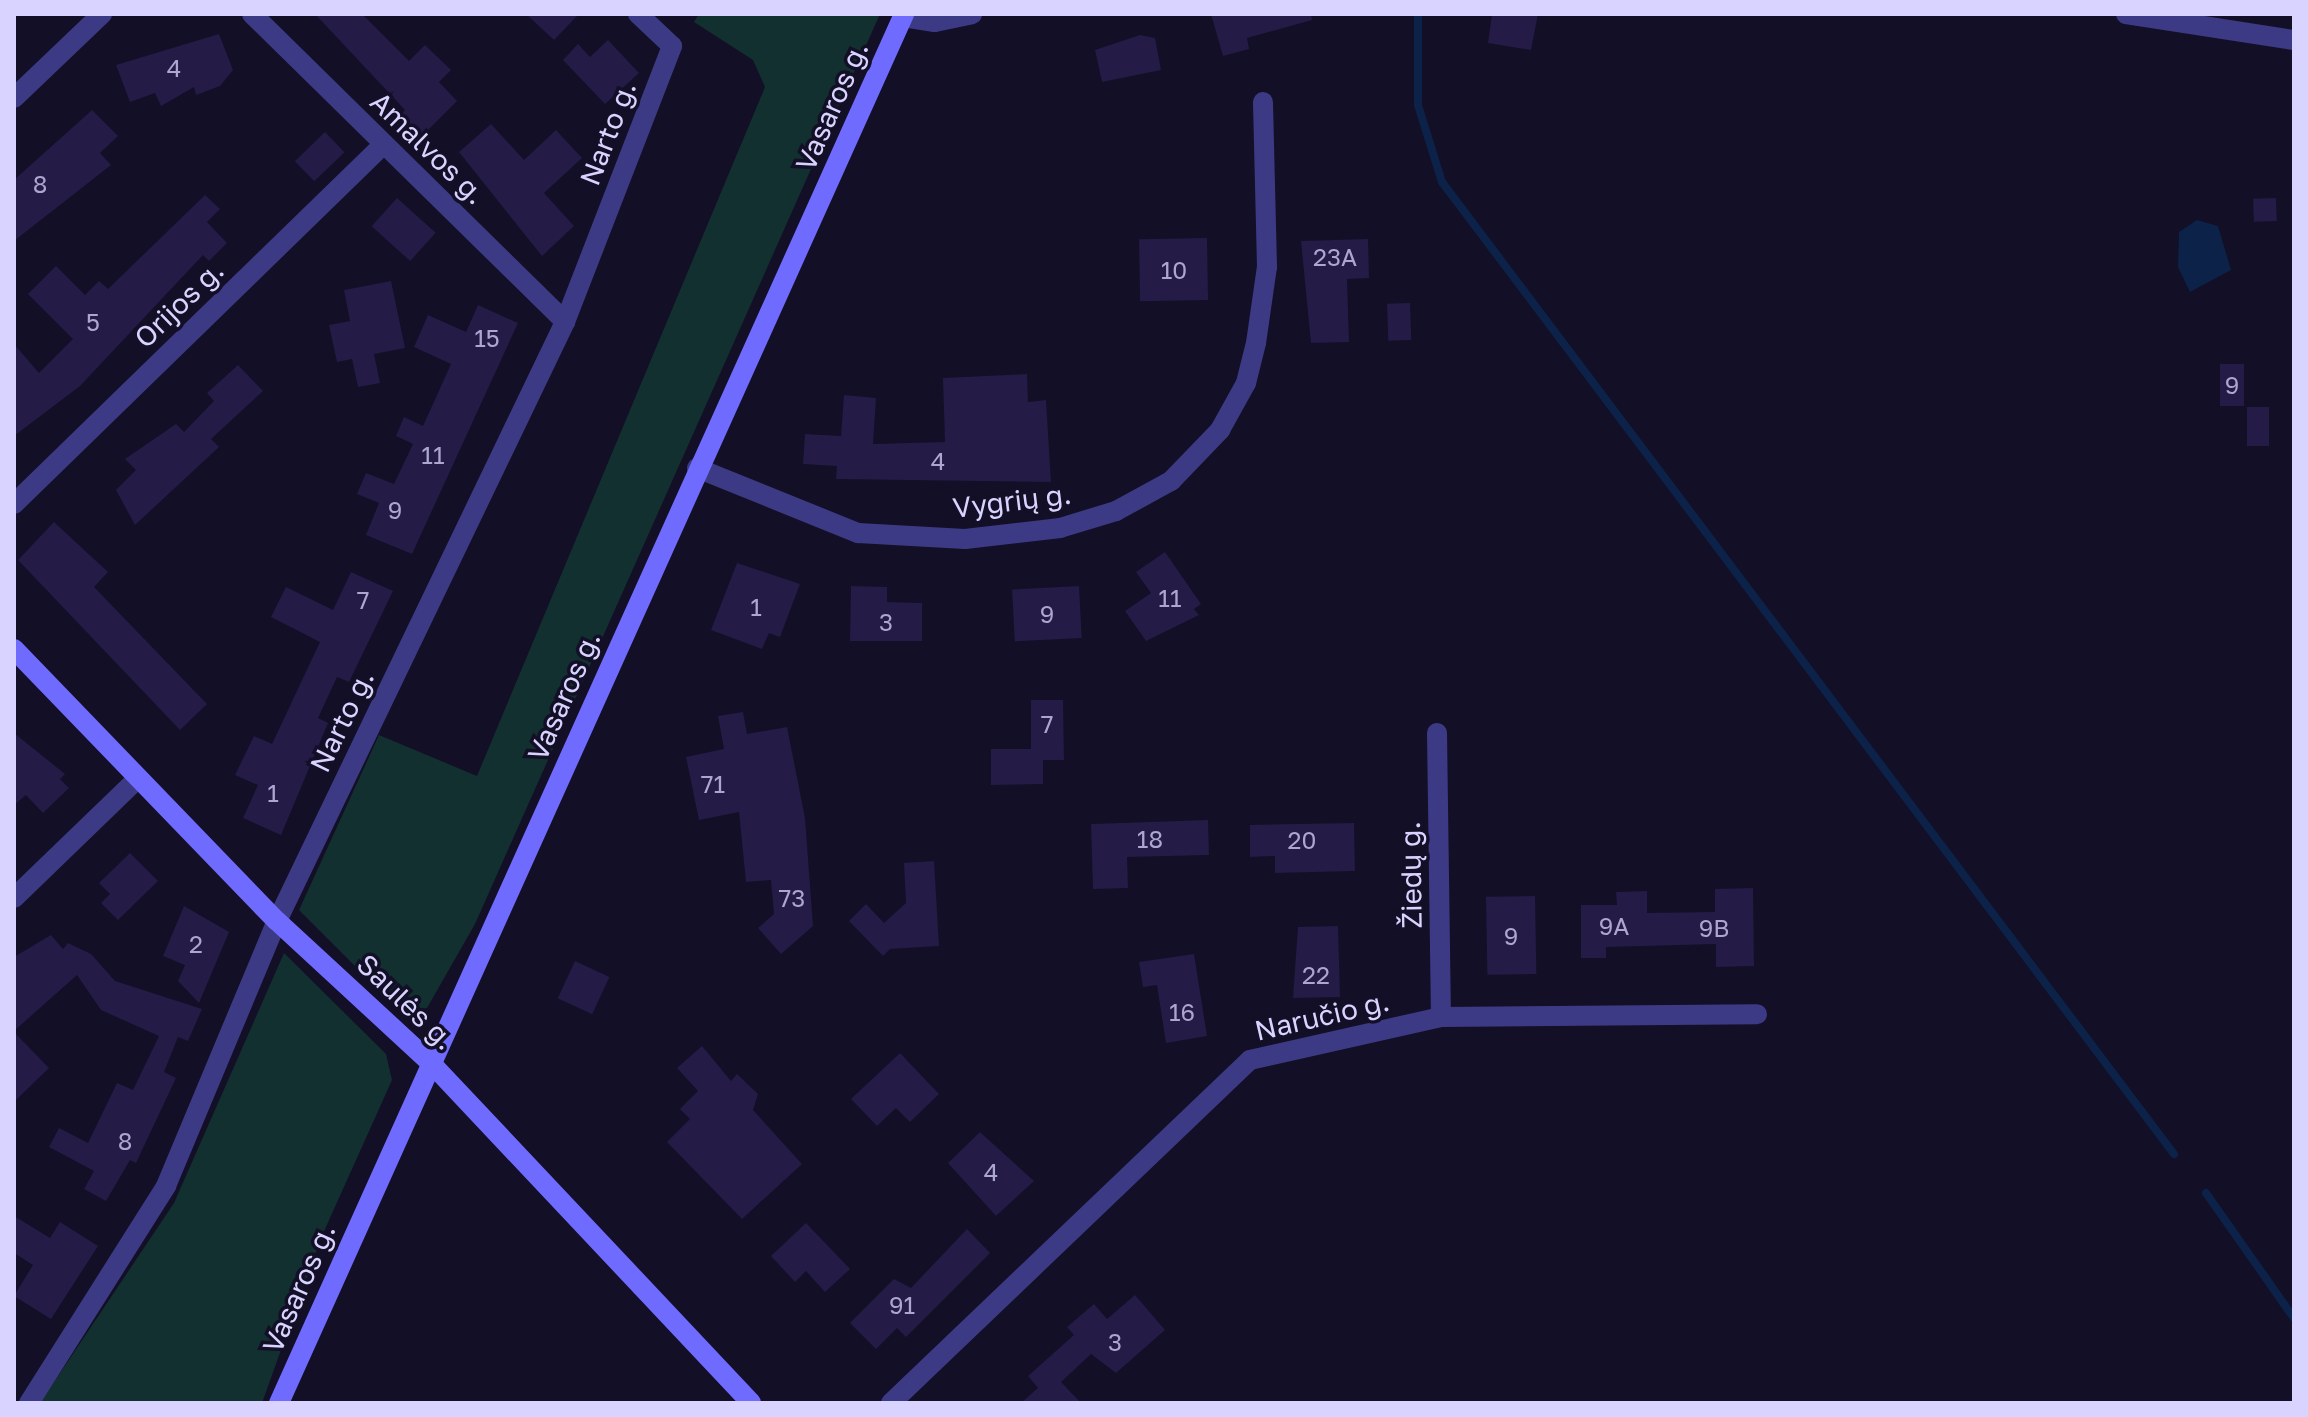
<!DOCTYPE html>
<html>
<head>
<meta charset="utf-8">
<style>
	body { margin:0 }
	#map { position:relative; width:2308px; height:1417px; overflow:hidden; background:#130f26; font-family:"Golos Text",sans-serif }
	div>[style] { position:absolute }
	.green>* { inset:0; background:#12302f }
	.water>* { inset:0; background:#0c2248 }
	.stream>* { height:8px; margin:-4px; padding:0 4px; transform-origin:4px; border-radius:4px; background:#0c2248 }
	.building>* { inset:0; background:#241b47; transform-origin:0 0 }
	.street>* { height:20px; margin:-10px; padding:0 10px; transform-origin:10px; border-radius:10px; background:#3d3a85 }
	.secondary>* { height:20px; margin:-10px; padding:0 10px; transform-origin:10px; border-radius:10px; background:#6f6bff }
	span { translate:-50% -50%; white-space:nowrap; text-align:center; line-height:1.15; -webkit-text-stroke:7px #130f26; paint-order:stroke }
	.number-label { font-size:24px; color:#aca6d1 }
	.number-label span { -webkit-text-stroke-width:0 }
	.street-label { font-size:28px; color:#d9d4ff }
	.frame { position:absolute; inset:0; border:16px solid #d9d4ff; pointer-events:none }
</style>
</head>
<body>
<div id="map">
	<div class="green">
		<div style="clip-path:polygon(699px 14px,880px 14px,475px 924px,427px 1008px,402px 1013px,299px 910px,379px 735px,477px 776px,765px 87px,753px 60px,694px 22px)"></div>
		<div style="clip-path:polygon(284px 953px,386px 1054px,392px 1080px,321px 1238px,262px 1403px,40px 1403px,174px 1203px)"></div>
	</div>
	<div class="water">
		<div style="clip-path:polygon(2197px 220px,2218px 226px,2231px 270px,2190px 292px,2178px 267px,2179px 232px)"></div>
	</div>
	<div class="stream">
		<div style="left:1418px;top:14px;width:91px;rotate:90deg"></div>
		<div style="left:1418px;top:105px;width:81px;rotate:72.7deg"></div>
		<div style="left:1442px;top:182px;width:1217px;rotate:53.02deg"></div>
		<div style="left:2206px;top:1193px;width:153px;rotate:54.9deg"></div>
	</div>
	<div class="building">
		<div style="clip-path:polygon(315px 14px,362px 14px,409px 61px,425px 45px,451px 70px,439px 82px,457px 101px,420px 138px,398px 117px,405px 110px)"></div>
		<div style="clip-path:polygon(526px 14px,579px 14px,554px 40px)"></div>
		<div style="clip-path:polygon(1211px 14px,1311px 14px,1312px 20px,1247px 38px,1249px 49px,1223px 56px)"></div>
		<div style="clip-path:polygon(1492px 14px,1538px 14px,1531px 50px,1488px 43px)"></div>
		<div style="clip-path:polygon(219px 34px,233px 70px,220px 86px,196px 95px,194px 87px,161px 106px,155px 93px,130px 102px,116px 65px)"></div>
		<div style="clip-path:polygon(1140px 35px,1155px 38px,1161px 70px,1102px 82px,1095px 50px)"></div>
		<div style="clip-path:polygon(608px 40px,639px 73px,605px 104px,563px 60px,578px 44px,590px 57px)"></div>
		<div style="clip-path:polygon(92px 110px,118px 136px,100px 153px,111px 165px,14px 241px,14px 180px)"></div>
		<div style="clip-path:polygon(491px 124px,524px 160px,556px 130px,582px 158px,544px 193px,574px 226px,542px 256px,459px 152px)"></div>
		<div style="left:325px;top:132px;width:28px;height:42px;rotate:46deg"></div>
		<div style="clip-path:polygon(205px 195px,220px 209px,207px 222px,227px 243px,209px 261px,203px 255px,80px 386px,14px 436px,14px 344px,39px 373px,73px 339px,28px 294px,56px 266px,85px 295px,99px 281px,108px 289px)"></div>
		<div style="left:397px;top:198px;width:52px;height:38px;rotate:42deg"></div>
		<div style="left:2276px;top:198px;width:23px;height:23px;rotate:88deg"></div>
		<div style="left:1207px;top:238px;width:62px;height:68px;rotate:89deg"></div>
		<div style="clip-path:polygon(1368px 239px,1369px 278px,1347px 279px,1349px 342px,1311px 343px,1301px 241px)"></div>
		<div style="clip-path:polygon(391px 281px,405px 348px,374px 354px,380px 383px,358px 387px,352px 359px,337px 362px,329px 325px,350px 321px,344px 290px)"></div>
		<div style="left:1410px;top:303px;width:37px;height:23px;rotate:88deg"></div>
		<div style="clip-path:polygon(478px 305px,518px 323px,412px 554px,366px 535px,379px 503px,357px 494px,366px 473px,394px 484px,413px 444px,396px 436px,404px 417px,423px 426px,451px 364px,414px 347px,428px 315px,466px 332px)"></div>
		<div style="left:2220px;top:364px;width:24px;height:42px"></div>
		<div style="clip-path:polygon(238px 365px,263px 391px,211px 439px,219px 447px,135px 525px,116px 490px,136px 470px,125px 459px,176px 424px,184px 432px,214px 401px,207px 393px)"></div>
		<div style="clip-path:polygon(1027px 374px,1028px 402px,1046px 400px,1051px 482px,836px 479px,837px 466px,803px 464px,805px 434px,841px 436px,844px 395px,876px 398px,873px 444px,945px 442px,943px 378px)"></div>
		<div style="left:2247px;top:407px;width:22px;height:39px"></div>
		<div style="clip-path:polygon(54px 522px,108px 572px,94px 587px,207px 704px,180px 730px,18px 560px)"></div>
		<div style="clip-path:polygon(1165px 552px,1201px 604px,1194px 609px,1199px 615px,1146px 641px,1125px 611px,1151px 593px,1136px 572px)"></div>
		<div style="clip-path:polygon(737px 563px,800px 584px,780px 637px,769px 633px,762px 649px,711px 630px)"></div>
		<div style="clip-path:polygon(351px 572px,393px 591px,349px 682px,337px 677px,318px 718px,328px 723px,281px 835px,243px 818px,258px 785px,235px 775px,254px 736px,272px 744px,320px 642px,271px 617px,286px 587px,333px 610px)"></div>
		<div style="clip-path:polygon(851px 586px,887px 587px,887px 602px,922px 603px,922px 641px,850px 641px)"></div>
		<div style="left:1079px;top:586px;width:52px;height:67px;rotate:87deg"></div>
		<div style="clip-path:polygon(1031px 700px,1063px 700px,1064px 760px,1043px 760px,1043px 784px,991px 785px,991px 749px,1031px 749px)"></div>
		<div style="clip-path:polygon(743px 712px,747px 734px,787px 727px,805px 818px,813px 926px,781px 954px,758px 928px,774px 914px,771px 880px,746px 882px,739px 812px,699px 820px,686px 757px,724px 749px,718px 716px)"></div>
		<div style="clip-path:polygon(14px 733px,65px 774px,60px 779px,69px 788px,43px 813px,26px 795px,14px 805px)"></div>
		<div style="clip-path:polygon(1208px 820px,1209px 855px,1127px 857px,1128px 888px,1093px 889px,1091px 824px)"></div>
		<div style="clip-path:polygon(1354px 823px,1355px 871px,1275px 873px,1275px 856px,1250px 857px,1250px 825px)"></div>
		<div style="clip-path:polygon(130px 853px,158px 881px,118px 920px,101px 903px,110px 894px,99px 883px)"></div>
		<div style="clip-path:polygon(934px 861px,939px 946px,890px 949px,883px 956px,849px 921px,866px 904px,884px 923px,906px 903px,904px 863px)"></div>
		<div style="clip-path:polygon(1753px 888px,1754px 966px,1716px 967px,1716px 944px,1606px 947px,1606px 958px,1581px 958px,1581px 905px,1617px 905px,1616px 892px,1647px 891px,1647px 913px,1715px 912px,1715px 889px)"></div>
		<div style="left:1535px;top:896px;width:78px;height:49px;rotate:89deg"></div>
		<div style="clip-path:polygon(184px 906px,229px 932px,199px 1003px,178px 981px,185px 965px,163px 956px)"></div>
		<div style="clip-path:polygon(1338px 926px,1340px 997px,1293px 998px,1298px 927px)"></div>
		<div style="clip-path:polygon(51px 935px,63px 949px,68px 943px,91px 954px,115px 981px,202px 1009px,188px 1041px,178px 1037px,164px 1072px,176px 1078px,136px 1163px,130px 1160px,106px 1201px,84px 1189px,94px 1171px,49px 1147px,59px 1128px,88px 1143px,117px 1083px,133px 1090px,159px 1036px,101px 1010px,77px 975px,14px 1031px,14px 957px)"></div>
		<div style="clip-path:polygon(1194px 954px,1207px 1036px,1166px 1043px,1157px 985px,1143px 987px,1139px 962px)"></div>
		<div style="left:575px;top:961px;width:38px;height:41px;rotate:25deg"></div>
		<div style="clip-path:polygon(14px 1032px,49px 1068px,14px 1102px)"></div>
		<div style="clip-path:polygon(702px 1046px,731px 1081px,737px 1074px,758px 1094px,753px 1110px,802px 1164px,742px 1219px,667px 1142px,690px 1119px,680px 1109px,698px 1091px,677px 1068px)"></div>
		<div style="clip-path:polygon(900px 1053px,939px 1094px,910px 1122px,896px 1108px,877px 1126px,851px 1099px)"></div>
		<div style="clip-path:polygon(980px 1132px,1034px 1181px,996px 1216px,948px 1163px)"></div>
		<div style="clip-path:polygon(14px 1216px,50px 1238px,60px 1222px,98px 1246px,51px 1319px,14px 1296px,33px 1265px,14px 1253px)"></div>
		<div style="clip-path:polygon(806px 1223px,850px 1269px,825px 1292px,806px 1271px,795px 1282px,771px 1256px)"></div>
		<div style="clip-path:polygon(967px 1229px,990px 1253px,906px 1337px,897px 1328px,876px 1349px,850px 1323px,894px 1279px,911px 1288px)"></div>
		<div style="clip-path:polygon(1135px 1295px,1165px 1330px,1116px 1373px,1091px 1354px,1061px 1382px,1081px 1403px,1021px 1403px,1038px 1388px,1028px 1376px,1074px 1335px,1067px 1327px,1094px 1304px,1107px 1319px)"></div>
	</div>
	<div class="street">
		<div style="left:252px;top:14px;width:439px;rotate:44.5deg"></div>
		<div style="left:2126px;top:14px;width:170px;rotate:8.8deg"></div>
		<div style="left:903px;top:17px;width:32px;rotate:9deg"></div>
		<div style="left:935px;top:22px;width:38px;rotate:-12deg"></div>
		<div style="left:14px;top:98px;width:122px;rotate:-43.7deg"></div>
		<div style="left:697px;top:468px;width:174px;rotate:22deg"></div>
		<div style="left:858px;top:533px;width:107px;rotate:3.2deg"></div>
		<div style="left:965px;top:539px;width:96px;rotate:-6.6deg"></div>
		<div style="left:1060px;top:528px;width:59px;rotate:-16.9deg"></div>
		<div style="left:1116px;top:511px;width:63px;rotate:-28.6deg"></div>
		<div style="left:1171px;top:481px;width:71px;rotate:-46.1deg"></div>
		<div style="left:1220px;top:430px;width:54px;rotate:-61deg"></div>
		<div style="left:1246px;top:383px;width:41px;rotate:-76deg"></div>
		<div style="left:1256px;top:343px;width:77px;rotate:-81.8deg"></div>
		<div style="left:1267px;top:267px;width:165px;rotate:-91.4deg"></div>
		<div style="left:14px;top:504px;width:516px;rotate:-44.22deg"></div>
		<div style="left:1437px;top:733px;width:284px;rotate:89.2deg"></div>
		<div style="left:14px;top:898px;width:170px;rotate:-44deg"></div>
		<div style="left:29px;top:1403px;width:257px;rotate:-57.7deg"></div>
		<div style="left:166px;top:1186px;width:287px;rotate:-67.3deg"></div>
		<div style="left:277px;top:921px;width:665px;rotate:-64.32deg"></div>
		<div style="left:565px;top:322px;width:296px;rotate:-68.8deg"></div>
		<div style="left:672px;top:46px;width:47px;rotate:-136.7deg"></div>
		<div style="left:891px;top:1403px;width:497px;rotate:-43.7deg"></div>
		<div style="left:1250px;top:1060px;width:196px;rotate:-12.7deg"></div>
		<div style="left:1441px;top:1017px;width:316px;rotate:-0.5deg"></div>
	</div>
	<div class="secondary">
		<div style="left:14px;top:649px;width:378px;rotate:46deg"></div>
		<div style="left:277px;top:921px;width:208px;rotate:42.7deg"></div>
		<div style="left:430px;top:1062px;width:468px;rotate:46.7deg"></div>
		<div style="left:279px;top:1403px;width:1523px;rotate:-65.77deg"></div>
	</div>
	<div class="number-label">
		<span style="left:174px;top:68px">4</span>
		<span style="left:40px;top:184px">8</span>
		<span style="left:1335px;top:257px">23A</span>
		<span style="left:1174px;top:270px">10</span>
		<span style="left:93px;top:322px">5</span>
		<span style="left:487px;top:338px">15</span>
		<span style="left:2232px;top:385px">9</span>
		<span style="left:433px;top:455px">11</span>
		<span style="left:938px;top:461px">4</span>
		<span style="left:395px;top:510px">9</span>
		<span style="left:1170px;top:598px">11</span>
		<span style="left:363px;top:600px">7</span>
		<span style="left:756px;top:607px">1</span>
		<span style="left:1047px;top:614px">9</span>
		<span style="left:886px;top:622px">3</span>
		<span style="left:1047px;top:724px">7</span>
		<span style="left:713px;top:784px">71</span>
		<span style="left:273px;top:793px">1</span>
		<span style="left:1150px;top:839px">18</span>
		<span style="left:1302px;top:840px">20</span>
		<span style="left:792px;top:898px">73</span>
		<span style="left:1614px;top:926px">9A</span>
		<span style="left:1714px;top:928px">9B</span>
		<span style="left:1511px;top:936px">9</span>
		<span style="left:196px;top:944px">2</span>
		<span style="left:1316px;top:975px">22</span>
		<span style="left:1182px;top:1012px">16</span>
		<span style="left:125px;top:1141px">8</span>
		<span style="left:991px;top:1172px">4</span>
		<span style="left:902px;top:1305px">91</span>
		<span style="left:1115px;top:1342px">3</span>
	</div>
	<div class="street-label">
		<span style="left:832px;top:106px;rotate:-66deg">Vasaros g.</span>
		<span style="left:608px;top:133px;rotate:-69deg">Narto g.</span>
		<span style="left:428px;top:148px;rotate:44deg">Amalvos g.</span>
		<span style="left:179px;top:304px;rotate:-44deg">Orijos g.</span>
		<span style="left:1012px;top:501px;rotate:-7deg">Vygrių g.</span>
		<span style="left:564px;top:696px;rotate:-66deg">Vasaros g.</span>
		<span style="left:342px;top:721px;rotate:-64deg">Narto g.</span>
		<span style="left:1411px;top:875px;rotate:-91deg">Žiedų g.</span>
		<span style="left:406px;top:1002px;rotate:44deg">Saulės g.</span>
		<span style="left:1322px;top:1016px;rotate:-13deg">Naručio g.</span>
		<span style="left:299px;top:1288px;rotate:-66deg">Vasaros g.</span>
	</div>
	<div class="frame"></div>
</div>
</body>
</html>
